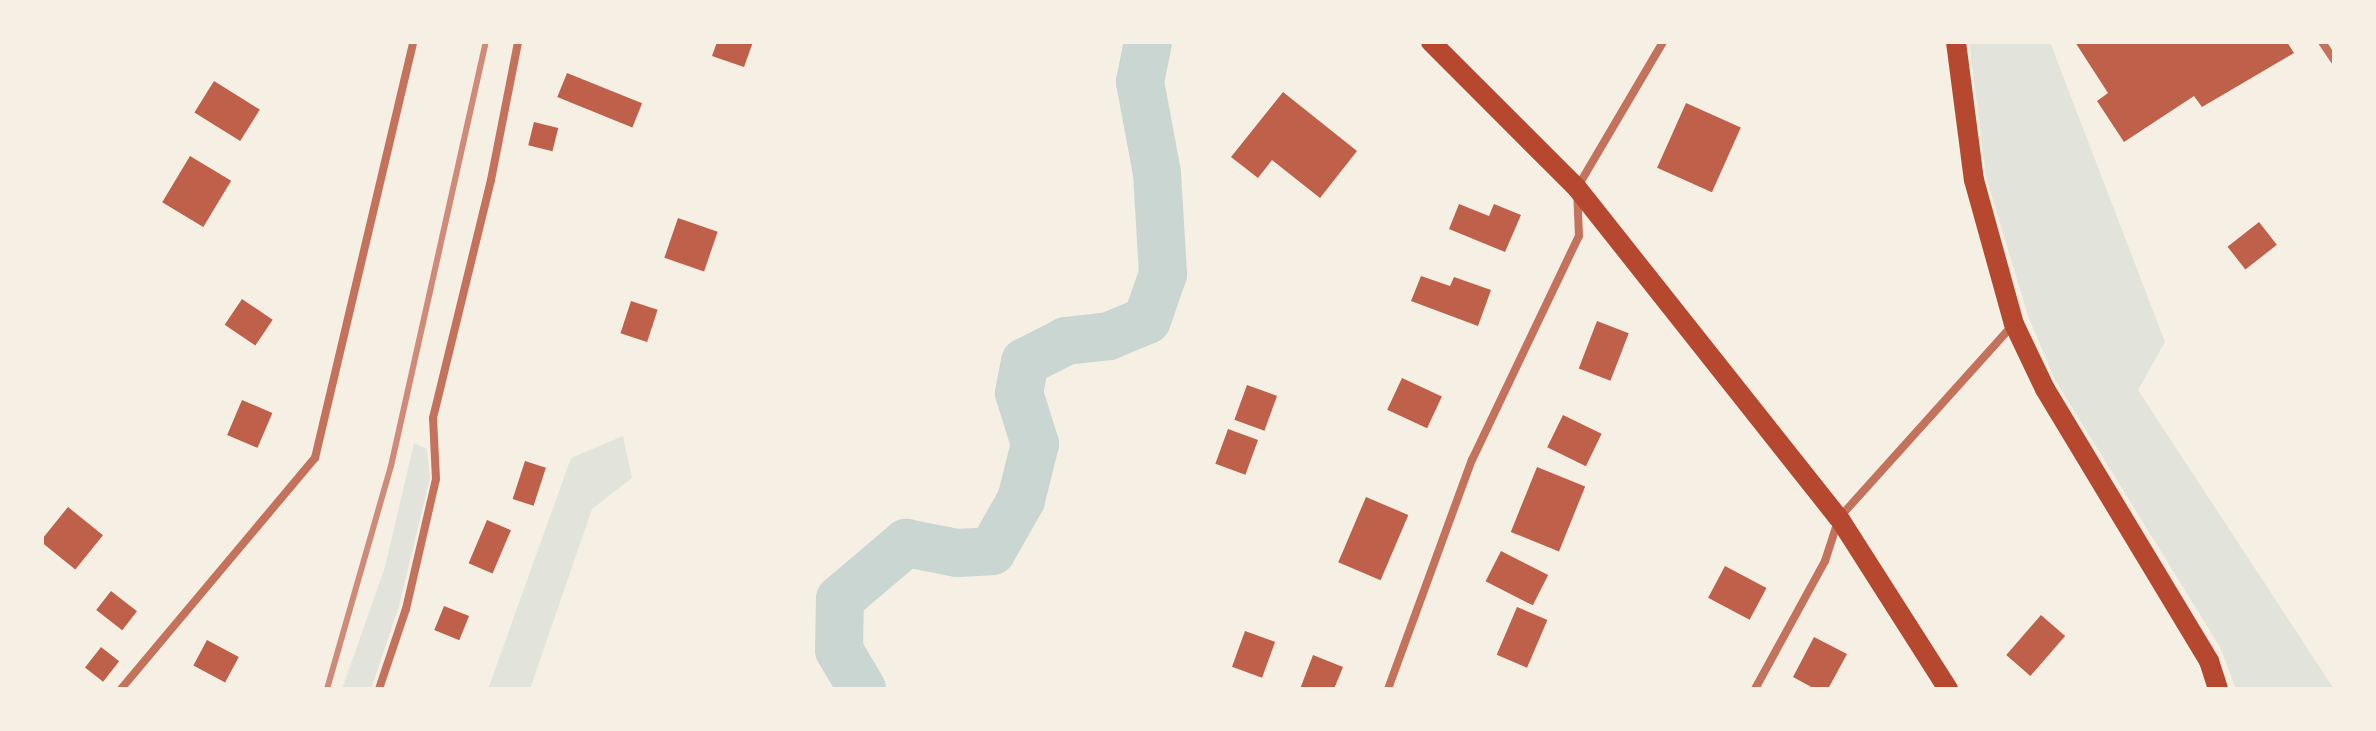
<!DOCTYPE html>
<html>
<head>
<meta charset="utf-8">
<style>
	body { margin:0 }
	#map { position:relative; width:2376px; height:731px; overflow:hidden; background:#f6efe4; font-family:"Sofia Sans Condensed",sans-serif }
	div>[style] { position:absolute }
	.green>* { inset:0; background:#e2e4dc }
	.river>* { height:48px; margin:-24px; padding:0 24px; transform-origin:24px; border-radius:24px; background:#c9d6d2 }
	.building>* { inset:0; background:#bf614a; transform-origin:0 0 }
	.minor>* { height:8px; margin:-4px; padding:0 4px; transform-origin:4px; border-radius:4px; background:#c5725c }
	.primary>* { height:20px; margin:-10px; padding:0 10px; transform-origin:10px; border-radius:10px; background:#b5482f }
	.rail>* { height:6px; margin:-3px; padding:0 3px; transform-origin:3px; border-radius:3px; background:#cf8b77 }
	span { translate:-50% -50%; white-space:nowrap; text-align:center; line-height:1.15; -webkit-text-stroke:8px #f6efe4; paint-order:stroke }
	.frame { position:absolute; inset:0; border:44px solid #f6efe4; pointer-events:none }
</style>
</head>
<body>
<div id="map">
	<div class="green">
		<div style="clip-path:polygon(1969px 42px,2050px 42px,2165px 342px,2138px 390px,2334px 689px,2236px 689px,2220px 647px,2055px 380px,2028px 316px,1986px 177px)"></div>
		<div style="clip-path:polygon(623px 436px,632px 478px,592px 509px,530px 689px,488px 689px,571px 458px)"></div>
		<div style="clip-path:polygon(414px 443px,427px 449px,430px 478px,399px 606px,371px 689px,342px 689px,385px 567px)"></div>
	</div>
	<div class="river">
		<div style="left:862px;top:689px;width:45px;rotate:-120.5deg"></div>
		<div style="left:839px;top:650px;width:51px;rotate:-88.9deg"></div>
		<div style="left:840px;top:599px;width:87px;rotate:-40.3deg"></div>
		<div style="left:906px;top:543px;width:52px;rotate:11.1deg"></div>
		<div style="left:957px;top:553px;width:35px;rotate:-3deg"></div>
		<div style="left:992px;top:551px;width:59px;rotate:-60.4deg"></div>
		<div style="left:1021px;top:500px;width:58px;rotate:-76deg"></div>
		<div style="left:1035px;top:444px;width:53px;rotate:-107.4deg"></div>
		<div style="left:1019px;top:393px;width:32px;rotate:-79deg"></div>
		<div style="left:1025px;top:362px;width:46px;rotate:-27.1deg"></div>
		<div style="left:1066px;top:341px;width:43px;rotate:-6.6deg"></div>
		<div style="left:1109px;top:336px;width:41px;rotate:-22.8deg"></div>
		<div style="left:1147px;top:320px;width:49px;rotate:-70.8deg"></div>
		<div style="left:1163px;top:274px;width:101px;rotate:-93.4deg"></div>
		<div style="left:1157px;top:173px;width:93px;rotate:-100.6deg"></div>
		<div style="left:1140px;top:82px;width:41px;rotate:-78.7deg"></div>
	</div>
	<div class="building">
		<div style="clip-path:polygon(717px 42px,753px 42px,744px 67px,712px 56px)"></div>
		<div style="clip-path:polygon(2075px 42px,2287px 42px,2294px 53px,2202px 107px,2194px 96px,2124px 142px,2097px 101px,2108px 93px)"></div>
		<div style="left:567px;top:73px;width:81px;height:26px;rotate:22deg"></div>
		<div style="left:214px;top:81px;width:54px;height:37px;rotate:32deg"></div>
		<div style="clip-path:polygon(1283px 92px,1357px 151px,1320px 198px,1272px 160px,1258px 178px,1231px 157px)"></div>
		<div style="left:1686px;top:103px;width:60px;height:71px;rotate:24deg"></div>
		<div style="left:534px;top:122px;width:25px;height:24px;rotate:14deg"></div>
		<div style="left:190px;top:156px;width:48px;height:54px;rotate:31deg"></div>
		<div style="clip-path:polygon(1459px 204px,1489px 216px,1494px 204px,1521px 215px,1505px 252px,1449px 229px)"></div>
		<div style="left:678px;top:218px;width:42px;height:42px;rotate:19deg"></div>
		<div style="left:2259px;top:222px;width:29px;height:40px;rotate:52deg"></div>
		<div style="clip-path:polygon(1421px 276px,1450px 286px,1454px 277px,1491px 290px,1478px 326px,1411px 301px)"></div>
		<div style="left:242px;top:299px;width:37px;height:31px;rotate:34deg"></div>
		<div style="left:631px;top:301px;width:28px;height:34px;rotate:18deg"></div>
		<div style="left:1597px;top:321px;width:34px;height:51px;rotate:21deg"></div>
		<div style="left:1402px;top:378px;width:44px;height:35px;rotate:25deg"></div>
		<div style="left:1247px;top:385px;width:32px;height:37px;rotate:20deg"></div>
		<div style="left:242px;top:400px;width:33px;height:38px;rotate:23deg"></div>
		<div style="left:1563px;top:415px;width:43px;height:36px;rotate:26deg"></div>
		<div style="left:1228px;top:429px;width:32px;height:37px;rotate:20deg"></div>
		<div style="left:525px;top:461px;width:22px;height:40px;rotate:18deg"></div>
		<div style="left:1537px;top:467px;width:52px;height:70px;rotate:22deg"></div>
		<div style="left:1366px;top:497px;width:46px;height:71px;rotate:23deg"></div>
		<div style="left:68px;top:507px;width:45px;height:44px;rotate:39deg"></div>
		<div style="left:487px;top:520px;width:26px;height:47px;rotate:23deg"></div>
		<div style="left:1501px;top:551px;width:53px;height:34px;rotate:27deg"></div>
		<div style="left:1725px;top:566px;width:47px;height:36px;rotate:28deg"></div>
		<div style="left:111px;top:591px;width:33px;height:24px;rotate:38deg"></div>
		<div style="left:444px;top:606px;width:27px;height:26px;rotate:22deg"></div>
		<div style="left:1517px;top:607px;width:33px;height:52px;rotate:23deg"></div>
		<div style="left:2041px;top:615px;width:32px;height:53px;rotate:41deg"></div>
		<div style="left:1245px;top:631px;width:32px;height:38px;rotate:20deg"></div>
		<div style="clip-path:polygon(1814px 637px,1847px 654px,1828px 689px,1815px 689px,1793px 677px)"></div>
		<div style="left:207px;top:640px;width:36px;height:29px;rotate:28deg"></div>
		<div style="left:101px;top:647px;width:23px;height:26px;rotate:38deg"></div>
		<div style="clip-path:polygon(1313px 655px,1343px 667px,1334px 689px,1300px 689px)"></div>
	</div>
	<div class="minor">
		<div style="left:2322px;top:42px;width:22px;rotate:56deg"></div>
		<div style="left:121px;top:689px;width:302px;rotate:-50deg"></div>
		<div style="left:315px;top:458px;width:427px;rotate:-76.7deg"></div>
		<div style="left:379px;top:689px;width:84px;rotate:-71.4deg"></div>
		<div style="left:406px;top:609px;width:133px;rotate:-77deg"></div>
		<div style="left:436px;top:479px;width:61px;rotate:-92.8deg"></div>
		<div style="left:433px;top:418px;width:245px;rotate:-76.3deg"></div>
		<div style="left:491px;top:180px;width:141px;rotate:-78.9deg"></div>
		<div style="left:1388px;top:689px;width:244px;rotate:-69.9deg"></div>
		<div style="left:1472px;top:460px;width:248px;rotate:-64.5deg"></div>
		<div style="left:1579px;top:236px;width:48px;rotate:-92.4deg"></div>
		<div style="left:1577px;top:188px;width:169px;rotate:-59.5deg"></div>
		<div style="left:1755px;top:689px;width:146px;rotate:-61.3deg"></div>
		<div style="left:1825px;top:561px;width:45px;rotate:-72deg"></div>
		<div style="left:1839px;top:518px;width:260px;rotate:-48deg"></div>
	</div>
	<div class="primary">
		<div style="left:1431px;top:42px;width:206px;rotate:45deg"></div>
		<div style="left:1577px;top:188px;width:421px;rotate:51.6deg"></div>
		<div style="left:1839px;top:518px;width:203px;rotate:57.5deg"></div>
		<div style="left:1956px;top:42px;width:139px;rotate:82.6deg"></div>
		<div style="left:1974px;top:180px;width:149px;rotate:74.5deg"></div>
		<div style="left:2014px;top:324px;width:72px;rotate:64.5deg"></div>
		<div style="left:2045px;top:389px;width:318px;rotate:58.9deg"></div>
		<div style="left:2209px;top:661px;width:29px;rotate:72deg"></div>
	</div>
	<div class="rail">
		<div style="left:327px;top:689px;width:232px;rotate:-74deg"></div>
		<div style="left:391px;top:466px;width:435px;rotate:-77.4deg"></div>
	</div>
	<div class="frame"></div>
</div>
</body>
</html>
